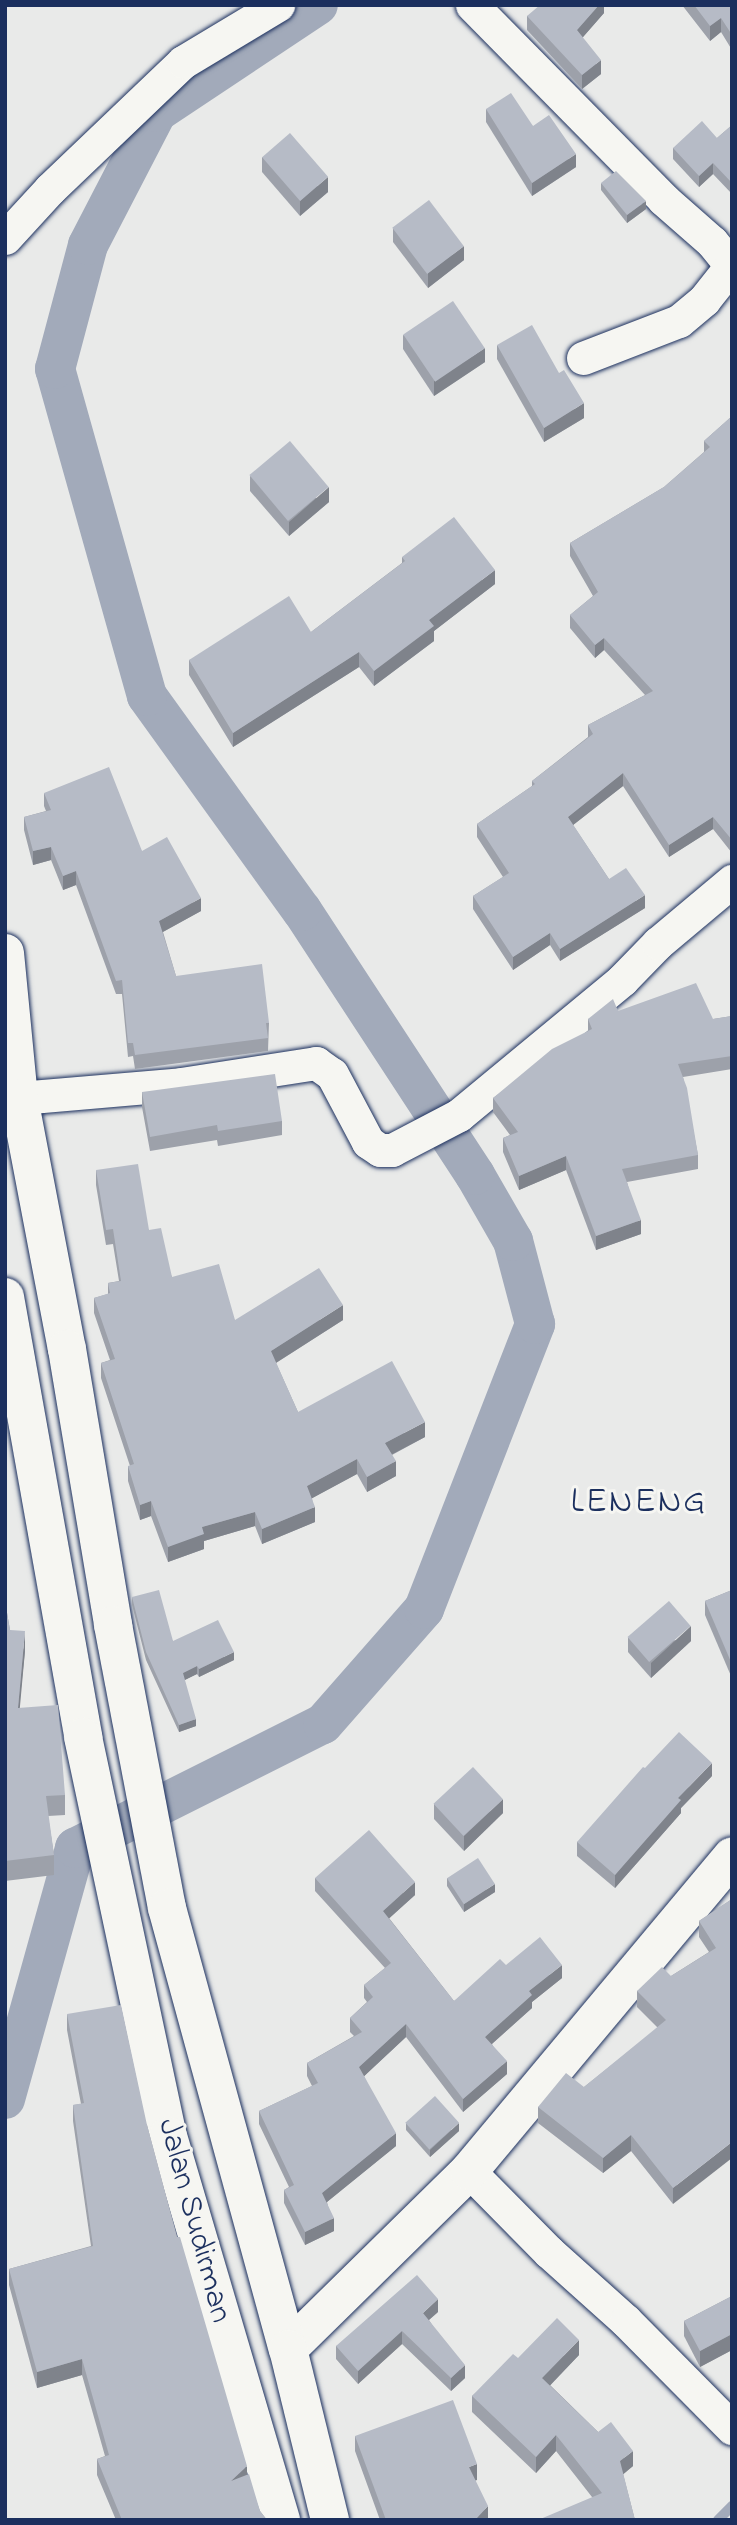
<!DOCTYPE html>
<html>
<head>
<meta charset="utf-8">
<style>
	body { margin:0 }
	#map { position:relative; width:737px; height:2525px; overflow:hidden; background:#e9eae9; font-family:"Indie Flower",sans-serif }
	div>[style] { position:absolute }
	.stream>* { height:10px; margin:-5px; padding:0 5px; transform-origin:5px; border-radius:5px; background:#a2aaba }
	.canal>* { height:40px; margin:-20px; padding:0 20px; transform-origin:20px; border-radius:20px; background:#a2aaba }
	.roads { filter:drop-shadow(0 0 2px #1b2f5e) drop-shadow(0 0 2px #1b2f5e) }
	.minor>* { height:33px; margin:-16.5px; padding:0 16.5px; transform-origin:16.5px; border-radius:16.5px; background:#f6f6f2 }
	.tertiary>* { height:38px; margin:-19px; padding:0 19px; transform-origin:19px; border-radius:19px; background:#f6f6f2 }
	.primary>* { height:38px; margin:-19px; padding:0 19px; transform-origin:19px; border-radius:19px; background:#f6f6f2 }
	.wall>* { inset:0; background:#9da1aa }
	.shaded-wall>* { inset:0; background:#7f838b }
	.building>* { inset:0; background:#b6bbc6; transform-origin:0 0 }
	span { translate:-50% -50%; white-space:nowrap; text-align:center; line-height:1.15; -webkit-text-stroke:6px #f6f6f2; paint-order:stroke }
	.street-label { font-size:32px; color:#1b2f5e }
	.quarter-label { font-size:35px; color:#1b2f5e; letter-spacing:2px }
	.frame { position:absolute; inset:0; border:7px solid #1b2f5e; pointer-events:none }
</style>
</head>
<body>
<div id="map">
	<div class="stream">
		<div style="left:718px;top:2520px;width:20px;rotate:-45deg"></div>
	</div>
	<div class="canal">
		<div style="left:5px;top:2099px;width:261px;rotate:-74.4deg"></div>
		<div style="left:75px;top:1848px;width:277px;rotate:-26.6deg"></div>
		<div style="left:323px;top:1724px;width:153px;rotate:-48.7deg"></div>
		<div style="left:424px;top:1609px;width:306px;rotate:-68.7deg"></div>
		<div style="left:535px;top:1324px;width:86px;rotate:-104.8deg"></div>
		<div style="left:513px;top:1241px;width:76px;rotate:-119.9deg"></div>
		<div style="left:475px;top:1175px;width:316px;rotate:-123.2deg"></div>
		<div style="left:302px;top:911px;width:265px;rotate:-125.8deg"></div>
		<div style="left:147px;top:696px;width:340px;rotate:-105.7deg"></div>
		<div style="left:55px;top:369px;width:128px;rotate:-75.1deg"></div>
		<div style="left:88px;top:245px;width:150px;rotate:-62.6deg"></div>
		<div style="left:157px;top:112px;width:193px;rotate:-33.6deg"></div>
	</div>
	<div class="roads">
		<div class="minor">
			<div style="left:472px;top:5px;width:272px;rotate:45.4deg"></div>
			<div style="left:663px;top:199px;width:65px;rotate:41.3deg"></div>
			<div style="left:712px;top:242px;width:32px;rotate:51deg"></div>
			<div style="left:5px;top:238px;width:67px;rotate:-47.4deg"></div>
			<div style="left:50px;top:189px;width:184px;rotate:-43.7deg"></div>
			<div style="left:183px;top:62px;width:111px;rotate:-31deg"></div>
			<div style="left:583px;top:358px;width:103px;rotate:-21.1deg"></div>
			<div style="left:679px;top:321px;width:33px;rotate:-40deg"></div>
			<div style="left:704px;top:300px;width:43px;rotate:-51.5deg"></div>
			<div style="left:19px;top:1098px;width:163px;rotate:-4.9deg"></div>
			<div style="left:181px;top:1084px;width:137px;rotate:-8.8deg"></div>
			<div style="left:316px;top:1063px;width:19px;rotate:35deg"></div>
			<div style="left:332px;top:1074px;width:77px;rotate:62.1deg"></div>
			<div style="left:368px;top:1142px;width:14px;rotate:34deg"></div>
			<div style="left:380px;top:1150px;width:12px"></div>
			<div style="left:392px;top:1150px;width:76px;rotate:-27.6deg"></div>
			<div style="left:459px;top:1115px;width:212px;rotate:-39.6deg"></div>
			<div style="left:622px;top:980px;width:52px;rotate:-45.8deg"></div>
			<div style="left:658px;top:943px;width:97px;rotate:-40deg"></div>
			<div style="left:469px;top:2171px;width:114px;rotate:45.4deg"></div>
			<div style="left:549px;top:2252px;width:103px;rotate:41.9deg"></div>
			<div style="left:626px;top:2321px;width:151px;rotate:45.3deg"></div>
		</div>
		<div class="tertiary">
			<div style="left:288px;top:2349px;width:254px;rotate:-44.5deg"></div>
			<div style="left:469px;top:2171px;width:410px;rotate:-50.1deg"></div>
		</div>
		<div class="primary">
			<div style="left:5px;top:953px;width:146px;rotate:84.5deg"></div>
			<div style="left:19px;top:1098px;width:256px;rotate:79.2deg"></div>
			<div style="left:67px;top:1349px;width:280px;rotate:80.5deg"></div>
			<div style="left:113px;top:1625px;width:288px;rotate:79.2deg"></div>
			<div style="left:167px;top:1908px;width:457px;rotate:74.7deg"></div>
			<div style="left:288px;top:2349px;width:176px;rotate:76.2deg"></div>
			<div style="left:5px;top:1297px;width:447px;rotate:79.9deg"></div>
			<div style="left:83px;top:1737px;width:408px;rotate:78deg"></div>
			<div style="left:168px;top:2136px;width:400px;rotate:73.6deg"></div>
		</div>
	</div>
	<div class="wall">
		<div style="clip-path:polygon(604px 5px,604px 13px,582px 38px,601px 74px,582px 89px,527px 30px,527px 16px,558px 7px)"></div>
		<div style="clip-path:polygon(682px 5px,732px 5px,732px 50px,721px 32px,710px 41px)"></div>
		<div style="clip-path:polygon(486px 109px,533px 126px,576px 167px,532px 196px,486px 122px)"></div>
		<div style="clip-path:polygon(732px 125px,732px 194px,713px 174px,699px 187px,673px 159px,673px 148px,717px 138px)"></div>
		<div style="clip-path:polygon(262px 157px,328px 192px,300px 216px,262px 172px)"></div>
		<div style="clip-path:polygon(601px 183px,646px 209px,627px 223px,601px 190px)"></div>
		<div style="clip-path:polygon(393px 228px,464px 260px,428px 288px,393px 242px)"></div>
		<div style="clip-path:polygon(403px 335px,485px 362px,434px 396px,403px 349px)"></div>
		<div style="clip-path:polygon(497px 345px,584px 418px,544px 442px,497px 359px)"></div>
		<div style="clip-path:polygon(732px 416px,732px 853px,713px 829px,669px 857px,623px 786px,573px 825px,609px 879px,645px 908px,560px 961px,550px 945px,513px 970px,473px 909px,473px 896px,503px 877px,477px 837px,477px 824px,532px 786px,532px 781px,588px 737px,588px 725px,645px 695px,604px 650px,595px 658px,570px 628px,570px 615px,593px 596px,570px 556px,570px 543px,664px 487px,704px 452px,704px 441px)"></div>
		<div style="clip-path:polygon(250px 476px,329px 502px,289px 536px,250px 491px)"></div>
		<div style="clip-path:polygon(402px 557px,495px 584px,434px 631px,434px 641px,374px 686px,359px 667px,233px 747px,189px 675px,189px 660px,311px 632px,402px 563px)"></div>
		<div style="clip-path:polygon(44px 793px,142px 851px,201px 911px,163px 932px,176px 976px,269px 1023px,268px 1051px,135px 1069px,133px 1056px,128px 1057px,122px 994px,116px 994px,76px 885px,63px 890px,51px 860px,33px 865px,24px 830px,24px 817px,46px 811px,44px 806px)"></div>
		<div style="clip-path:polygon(618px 1011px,713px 1019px,732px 1016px,732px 1069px,683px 1077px,698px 1155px,698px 1169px,627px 1182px,641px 1234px,596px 1250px,566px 1170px,519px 1190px,503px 1152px,503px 1138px,510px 1135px,493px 1112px,493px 1098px,588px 1031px,588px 1019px)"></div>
		<div style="clip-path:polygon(142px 1092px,282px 1121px,282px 1135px,218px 1146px,217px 1140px,150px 1151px,142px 1107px)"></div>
		<div style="clip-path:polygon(96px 1170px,149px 1230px,172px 1277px,235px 1320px,343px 1320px,276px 1363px,298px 1412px,425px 1437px,392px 1455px,396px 1476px,367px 1492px,357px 1474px,312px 1498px,315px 1522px,262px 1544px,255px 1526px,204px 1541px,204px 1549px,168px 1562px,151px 1516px,140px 1520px,128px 1481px,128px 1466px,130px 1466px,101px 1378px,101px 1363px,110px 1360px,94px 1313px,94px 1298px,108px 1294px,108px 1283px,119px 1281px,113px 1244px,106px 1245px,96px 1185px)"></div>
		<div style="clip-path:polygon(732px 1590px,731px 1676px,705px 1615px,705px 1601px)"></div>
		<div style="clip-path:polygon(132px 1597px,173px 1641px,234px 1660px,199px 1677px,197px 1674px,184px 1680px,196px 1726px,179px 1732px,146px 1660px,132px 1605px)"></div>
		<div style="clip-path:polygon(5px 1601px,10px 1630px,25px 1651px,19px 1707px,65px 1795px,65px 1815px,48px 1816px,54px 1855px,54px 1875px,5px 1881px)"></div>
		<div style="clip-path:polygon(628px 1638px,691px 1641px,651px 1678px,628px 1652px)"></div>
		<div style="clip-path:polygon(712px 1776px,681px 1808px,681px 1813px,615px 1888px,577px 1856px,577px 1842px)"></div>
		<div style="clip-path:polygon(434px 1804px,503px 1813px,464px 1851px,434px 1819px)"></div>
		<div style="clip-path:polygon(315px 1878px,415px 1895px,389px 1918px,454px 2001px,506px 1965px,562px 1978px,532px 2002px,532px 2008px,492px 2044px,507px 2074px,463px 2112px,406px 2037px,364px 2076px,396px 2146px,327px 2202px,334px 2231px,305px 2245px,284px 2203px,284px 2190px,289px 2187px,259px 2124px,259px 2111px,312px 2086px,307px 2076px,307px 2063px,354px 2036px,350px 2032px,350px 2018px,367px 2002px,364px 1998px,364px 1985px,385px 1968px,315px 1891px)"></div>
		<div style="clip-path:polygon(447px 1878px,495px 1892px,464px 1912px,447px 1886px)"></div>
		<div style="clip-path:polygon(732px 1899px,673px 2204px,631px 2151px,603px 2173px,538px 2123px,538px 2107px,584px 2087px,658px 2028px,637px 2007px,637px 1991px,671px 1976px,709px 1952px,699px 1937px,699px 1921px)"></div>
		<div style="clip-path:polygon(67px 2014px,147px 2125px,177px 2237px,247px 2475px,260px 2511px,267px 2520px,116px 2520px,97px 2475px,97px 2459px,105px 2456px,82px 2375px,37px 2388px,9px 2285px,9px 2269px,91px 2246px,73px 2121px,73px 2105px,81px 2104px,67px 2030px)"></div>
		<div style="clip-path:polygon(406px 2123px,459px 2131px,430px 2157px,406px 2130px)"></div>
		<div style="clip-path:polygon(732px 2296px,732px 2350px,700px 2367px,684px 2336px,684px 2321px)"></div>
		<div style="clip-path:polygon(438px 2312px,429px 2320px,465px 2378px,451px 2391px,402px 2344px,358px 2384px,336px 2359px,336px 2346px)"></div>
		<div style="clip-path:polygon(579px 2355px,550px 2385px,633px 2466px,623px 2474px,635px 2520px,592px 2497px,556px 2451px,536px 2473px,472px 2412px,472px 2396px,518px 2358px)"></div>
		<div style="clip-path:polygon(355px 2436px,477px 2480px,475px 2480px,488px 2520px,380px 2520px,355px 2451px)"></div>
	</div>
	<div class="shaded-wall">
		<div style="clip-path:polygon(599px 5px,604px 5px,604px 13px,577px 44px,577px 30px)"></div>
		<div style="clip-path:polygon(721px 18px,721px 32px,710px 41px,710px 26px)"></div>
		<div style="clip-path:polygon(601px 60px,601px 74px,582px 89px,582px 75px)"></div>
		<div style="clip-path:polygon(576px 154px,576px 167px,532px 196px,532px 183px)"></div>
		<div style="clip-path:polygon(713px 163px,713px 174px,699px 187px,699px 176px)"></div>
		<div style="clip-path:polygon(328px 177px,328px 192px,300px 216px,300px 201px)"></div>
		<div style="clip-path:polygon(646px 201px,646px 209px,627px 223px,627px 215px)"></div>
		<div style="clip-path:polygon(464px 246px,464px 260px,428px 288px,428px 273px)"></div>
		<div style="clip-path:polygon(485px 348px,485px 362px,434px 396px,434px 381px)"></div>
		<div style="clip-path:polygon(584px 403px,584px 418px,544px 442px,544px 428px)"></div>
		<div style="clip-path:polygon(329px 487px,329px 502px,289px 536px,289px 522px)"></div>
		<div style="clip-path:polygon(495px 570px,495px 584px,434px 631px,434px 641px,374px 686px,374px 671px,429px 620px)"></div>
		<div style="clip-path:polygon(604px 638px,604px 650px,595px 658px,595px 645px)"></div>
		<div style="clip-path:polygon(359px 652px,359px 667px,233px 747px,233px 733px)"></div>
		<div style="clip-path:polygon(623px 773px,623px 786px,568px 829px,568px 817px)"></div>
		<div style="clip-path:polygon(713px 817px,713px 829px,669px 857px,669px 845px)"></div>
		<div style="clip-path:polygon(51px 847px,51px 860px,33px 865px,33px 851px)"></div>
		<div style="clip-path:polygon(76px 871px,76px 885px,63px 890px,63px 876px)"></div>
		<div style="clip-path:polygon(645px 895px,645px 908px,560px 961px,560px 949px)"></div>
		<div style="clip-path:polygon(201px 898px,201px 911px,159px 934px,159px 921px)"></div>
		<div style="clip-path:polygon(550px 933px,550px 945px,513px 970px,513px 957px)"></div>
		<div style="clip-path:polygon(566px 1156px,566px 1170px,519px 1190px,519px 1176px)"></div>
		<div style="clip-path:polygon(641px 1220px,641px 1234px,596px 1250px,596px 1236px)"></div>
		<div style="clip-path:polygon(343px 1305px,343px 1320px,271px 1366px,271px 1351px)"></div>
		<div style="clip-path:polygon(425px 1422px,425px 1437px,385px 1458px,385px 1443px)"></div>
		<div style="clip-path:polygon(357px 1459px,357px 1474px,307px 1501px,307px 1486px)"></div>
		<div style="clip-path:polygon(396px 1461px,396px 1476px,367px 1492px,367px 1477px)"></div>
		<div style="clip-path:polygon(151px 1501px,151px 1516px,140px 1520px,140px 1505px)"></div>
		<div style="clip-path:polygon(315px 1507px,315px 1522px,262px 1544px,262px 1529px)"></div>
		<div style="clip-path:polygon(255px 1512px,255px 1526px,204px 1541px,204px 1549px,168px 1562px,168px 1547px,202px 1527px)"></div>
		<div style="clip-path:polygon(691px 1626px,691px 1641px,651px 1678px,651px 1663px)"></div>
		<div style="clip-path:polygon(25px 1631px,25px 1651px,18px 1728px,18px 1708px)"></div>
		<div style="clip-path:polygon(234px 1652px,234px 1660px,199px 1677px,199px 1669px)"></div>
		<div style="clip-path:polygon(197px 1666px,197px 1674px,183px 1681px,183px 1673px)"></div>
		<div style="clip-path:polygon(196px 1719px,196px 1726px,179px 1732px,179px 1725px)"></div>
		<div style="clip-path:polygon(712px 1763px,712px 1776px,681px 1808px,681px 1813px,615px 1888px,615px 1875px,678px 1798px)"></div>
		<div style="clip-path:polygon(503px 1799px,503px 1813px,464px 1851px,464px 1836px)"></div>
		<div style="clip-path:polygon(415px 1882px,415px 1895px,383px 1924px,383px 1911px)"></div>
		<div style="clip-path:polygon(495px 1884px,495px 1892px,464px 1912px,464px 1904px)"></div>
		<div style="clip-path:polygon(562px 1965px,562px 1978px,532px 2002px,532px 2008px,485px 2050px,485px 2037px,529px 1991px)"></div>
		<div style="clip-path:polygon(406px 2024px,406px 2037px,359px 2081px,359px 2067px)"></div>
		<div style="clip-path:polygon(507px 2061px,507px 2074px,463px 2112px,463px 2099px)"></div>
		<div style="clip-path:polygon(459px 2123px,459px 2131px,430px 2157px,430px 2150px)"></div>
		<div style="clip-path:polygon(396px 2133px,396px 2146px,322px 2206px,322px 2193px)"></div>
		<div style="clip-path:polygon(631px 2135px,631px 2151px,603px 2173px,603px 2158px)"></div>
		<div style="clip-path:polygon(732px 2142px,732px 2158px,673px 2204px,673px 2188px)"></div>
		<div style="clip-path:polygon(334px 2218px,334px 2231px,305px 2245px,305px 2232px)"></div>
		<div style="clip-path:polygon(438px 2299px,438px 2312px,423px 2325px,423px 2313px)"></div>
		<div style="clip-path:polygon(402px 2331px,402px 2344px,358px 2384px,358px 2371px)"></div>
		<div style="clip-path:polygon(732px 2334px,732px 2350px,700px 2367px,700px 2351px)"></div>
		<div style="clip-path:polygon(579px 2340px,579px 2355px,542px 2394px,542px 2378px)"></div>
		<div style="clip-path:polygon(82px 2359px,82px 2375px,37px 2388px,37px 2372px)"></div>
		<div style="clip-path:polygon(465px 2365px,465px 2378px,451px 2391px,451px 2378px)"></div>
		<div style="clip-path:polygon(556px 2435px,556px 2451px,536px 2473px,536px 2457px)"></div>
		<div style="clip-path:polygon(633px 2451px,633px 2466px,620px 2477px,620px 2461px)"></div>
		<div style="clip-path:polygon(477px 2464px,477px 2480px,469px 2483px,469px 2467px)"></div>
		<div style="clip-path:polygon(247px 2466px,247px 2482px,231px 2481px)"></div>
		<div style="clip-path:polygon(488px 2506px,488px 2520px,475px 2520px)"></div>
	</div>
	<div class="building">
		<div style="clip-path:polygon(540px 5px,556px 5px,558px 7px,560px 5px,599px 5px,577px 30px,601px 60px,582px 75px,527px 16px)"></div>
		<div style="clip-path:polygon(694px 5px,732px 5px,732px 35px,721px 18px,710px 26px)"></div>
		<div style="clip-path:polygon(511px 93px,533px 126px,549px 115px,576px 154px,532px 183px,486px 109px)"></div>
		<div style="clip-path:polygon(702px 121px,717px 138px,732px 125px,732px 183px,713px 163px,699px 176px,673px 148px)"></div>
		<div style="left:290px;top:133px;width:58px;height:37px;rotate:49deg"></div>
		<div style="clip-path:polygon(616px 171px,646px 201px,627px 215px,601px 183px)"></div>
		<div style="left:429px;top:200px;width:58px;height:46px;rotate:53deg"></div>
		<div style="left:453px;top:301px;width:57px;height:60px;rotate:56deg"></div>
		<div style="clip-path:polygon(532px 325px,559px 373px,564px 370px,584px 403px,544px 428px,497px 345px)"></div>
		<div style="clip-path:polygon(732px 416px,732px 840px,713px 817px,669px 845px,623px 773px,568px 817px,609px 879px,626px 868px,645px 895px,560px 949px,550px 933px,513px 957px,473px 896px,509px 873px,477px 824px,535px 784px,532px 781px,593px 734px,588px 725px,653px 691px,604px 638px,595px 645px,570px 615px,598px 592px,570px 543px,664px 487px,710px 447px,704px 441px)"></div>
		<div style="left:290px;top:441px;width:60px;height:53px;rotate:50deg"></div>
		<div style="clip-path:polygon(454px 517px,495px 570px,429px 620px,434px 626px,374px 671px,359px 652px,233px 733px,189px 660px,289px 596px,311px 632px,405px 561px,402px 557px)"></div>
		<div style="clip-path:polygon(109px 767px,142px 851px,167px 837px,201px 898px,159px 921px,176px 976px,262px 964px,269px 1023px,266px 1023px,268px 1038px,135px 1055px,133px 1043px,128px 1043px,122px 980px,116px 981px,76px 871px,63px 876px,51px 847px,33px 851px,24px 817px,51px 810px,44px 793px)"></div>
		<div style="clip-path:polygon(696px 983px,713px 1019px,732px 1016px,732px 1056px,678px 1064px,687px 1088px,698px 1155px,622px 1169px,641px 1220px,596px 1236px,566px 1156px,519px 1176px,503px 1138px,518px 1132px,493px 1098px,552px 1049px,592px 1029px,588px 1019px,613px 999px,618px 1011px)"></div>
		<div style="clip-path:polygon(275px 1074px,282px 1121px,218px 1131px,217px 1125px,150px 1137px,142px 1092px)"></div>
		<div style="clip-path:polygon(138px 1164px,149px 1230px,161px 1228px,172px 1277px,219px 1264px,235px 1320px,319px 1268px,343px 1305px,271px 1351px,298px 1412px,392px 1361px,425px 1422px,385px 1443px,396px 1461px,367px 1477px,357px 1459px,307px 1486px,315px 1507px,262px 1529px,255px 1512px,202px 1527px,204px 1534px,168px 1547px,151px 1501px,140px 1505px,128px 1466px,134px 1464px,101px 1363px,115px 1359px,94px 1298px,110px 1293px,108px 1283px,121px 1281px,113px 1229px,106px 1230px,96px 1170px)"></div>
		<div style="clip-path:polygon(159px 1590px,173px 1641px,218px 1620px,234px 1652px,199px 1669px,197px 1666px,183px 1673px,196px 1719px,179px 1725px,146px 1652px,132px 1597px)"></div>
		<div style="clip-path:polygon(732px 1590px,732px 1662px,731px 1662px,705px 1601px)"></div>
		<div style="clip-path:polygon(5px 1601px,10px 1630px,25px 1631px,18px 1708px,58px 1705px,65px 1795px,46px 1796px,54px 1855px,5px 1861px)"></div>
		<div style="left:669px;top:1601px;width:33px;height:55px;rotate:49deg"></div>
		<div style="clip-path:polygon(679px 1732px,712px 1763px,678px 1798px,681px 1800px,615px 1875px,577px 1842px,643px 1767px,645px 1768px)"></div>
		<div style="left:473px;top:1767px;width:44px;height:54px;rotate:47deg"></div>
		<div style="clip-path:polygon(369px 1830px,415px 1882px,383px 1911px,454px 2001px,500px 1959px,506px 1965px,540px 1937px,562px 1965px,529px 1991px,532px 1995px,485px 2037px,507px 2061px,463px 2099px,406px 2024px,359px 2067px,396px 2133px,322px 2193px,334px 2218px,305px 2232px,284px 2190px,294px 2185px,259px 2111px,318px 2083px,307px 2063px,362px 2032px,350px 2018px,373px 1997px,364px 1985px,391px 1963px,315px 1878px)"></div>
		<div style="left:478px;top:1858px;width:31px;height:37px;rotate:57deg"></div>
		<div style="clip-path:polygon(732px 1899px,732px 1990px,730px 1992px,732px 1995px,732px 2142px,673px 2188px,631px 2135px,603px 2158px,538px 2107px,566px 2073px,584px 2087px,666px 2020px,637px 1991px,662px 1967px,671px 1976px,716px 1948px,699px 1921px)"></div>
		<div style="clip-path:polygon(121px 2005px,147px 2125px,177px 2237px,180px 2237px,247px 2466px,231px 2481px,249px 2474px,260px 2511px,267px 2520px,122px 2520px,97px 2459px,109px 2455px,82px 2359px,37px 2372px,9px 2269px,93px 2246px,73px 2105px,84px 2103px,67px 2014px)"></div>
		<div style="left:435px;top:2096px;width:36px;height:40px;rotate:48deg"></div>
		<div style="clip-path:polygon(417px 2275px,438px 2299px,423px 2313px,465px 2365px,451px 2378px,402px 2331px,358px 2371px,336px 2346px)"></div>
		<div style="clip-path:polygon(732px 2296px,732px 2334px,700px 2351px,684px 2321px)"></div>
		<div style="clip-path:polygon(557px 2318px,579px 2340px,542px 2378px,598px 2432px,611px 2422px,633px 2451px,620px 2461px,635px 2520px,538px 2520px,602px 2493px,556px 2435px,536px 2457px,472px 2396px,513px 2354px,518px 2358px)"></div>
		<div style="clip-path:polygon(453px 2400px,477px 2464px,469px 2467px,488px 2506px,475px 2520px,386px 2520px,355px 2436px)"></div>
	</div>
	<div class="street-label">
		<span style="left:193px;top:2221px;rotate:75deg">Jalan Sudirman</span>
	</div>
	<div class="quarter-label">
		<span style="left:639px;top:1503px">LENENG</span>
	</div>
	<div class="frame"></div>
</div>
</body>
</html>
